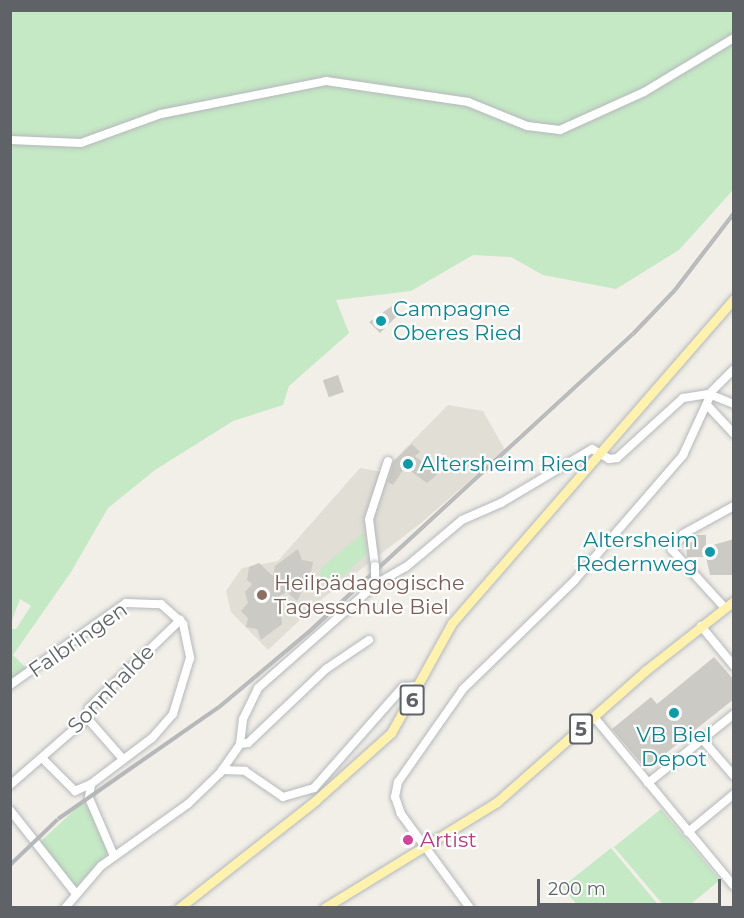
<!DOCTYPE html>
<html>
<head>
<meta charset="utf-8">
<style>
	body { margin:0 }
	#map { position:relative; width:744px; height:918px; overflow:hidden; background:#f1efe8; font-family:Montserrat,sans-serif }
	div>[style] { position:absolute }
	.education>* { inset:0; background:#e1ded6 }
	.green>* { inset:0; background:#c5e8c5 }
	.building>* { inset:0; background:#cccac5; transform-origin:0 0 }
	.roads { filter:drop-shadow(0 0 2px #b5b8bc) drop-shadow(0 0 2px #b5b8bc) }
	.minor>* { height:8px; margin:-4px; padding:0 4px; transform-origin:4px; border-radius:4px; background:#fff }
	.major>* { height:9px; margin:-4.5px; padding:0 4.5px; transform-origin:4.5px; border-radius:4.5px; background:#fff2af }
	.rail>* { height:4px; margin-top:-2px; transform-origin:0; background:repeating-linear-gradient(90deg,#fff 0 4.5px,#b6b7b8 0 9px); box-sizing:border-box; border-block:2px solid #b6b7b8 }
	.bridges { filter:drop-shadow(0 0 2px #b5b8bc) drop-shadow(0 0 2px #b5b8bc) }
	.minor-bridge>* { height:8px; margin:-4px; padding:0 4px; transform-origin:4px; border-radius:4px; background:#fff }
	.dots>* { width:16px; height:16px; translate:-50% -50%; box-sizing:border-box; border:3px solid #fff; border-radius:50% }
	span { translate:-50% -50%; white-space:nowrap; text-align:center; line-height:1.15; -webkit-text-stroke:4.5px #fff; paint-order:stroke }
	.shield-label span { padding:2px 4px; background:#fff; border:2px solid; border-radius:4px; -webkit-text-stroke-width:0 }
	.shield-label { font-size:20px; color:#5f6368; font-weight:700 }
	.culture-label { font-size:21px; color:#0d838f }
	.left { translate:0 -50%; text-align:left }
	.right { translate:-100% -50%; text-align:right }
	.education-label { font-size:21px; color:#785e54 }
	.street-label { font-size:21px; color:#5f6368 }
	.hotel-label { font-size:21px; color:#b23c85 }
	.frame { position:absolute; inset:0; border:12px solid #5f6368; pointer-events:none }
	.scale { position:absolute; left:537px; top:879px; width:184px; height:27px; box-sizing:border-box; border:3px solid #5f6368; border-top:0; padding-left:8px; font-size:18px; line-height:21px; white-space:nowrap; color:#5f6368; -webkit-text-stroke:4px #fff; paint-order:stroke }
</style>
</head>
<body>
<div id="map">
	<div class="education">
		<div style="clip-path:polygon(448px 405px,483px 411px,505px 450px,421px 523px,322px 599px,268px 650px,231px 612px,226px 591px,242px 568px,278px 561px,360px 468px,382px 472px)"></div>
	</div>
	<div class="green">
		<div style="clip-path:polygon(11px 11px,733px 11px,733px 190px,679px 250px,616px 289px,543px 275px,511px 257px,473px 255px,411px 291px,336px 300px,349px 333px,289px 386px,283px 405px,233px 421px,155px 470px,108px 508px,71px 572px,13px 655px,29px 671px,11px 680px,11px 629px,16px 629px,31px 606px,20px 599px,11px 623px)"></div>
		<div style="clip-path:polygon(363px 533px,367px 554px,327px 590px,320px 577px,321px 568px)"></div>
		<div style="clip-path:polygon(84px 801px,108px 843px,106px 856px,76px 887px,39px 843px)"></div>
		<div style="clip-path:polygon(661px 809px,720px 880px,687px 907px,665px 907px,614px 847px)"></div>
		<div style="clip-path:polygon(611px 848px,660px 907px,579px 907px,562px 887px)"></div>
	</div>
	<div class="building">
		<div style="clip-path:polygon(392px 306px,398px 315px,380px 333px,369px 322px)"></div>
		<div style="left:338px;top:375px;width:18px;height:16px;rotate:71deg"></div>
		<div style="clip-path:polygon(412px 444px,420px 452px,415px 456px,438px 474px,427px 483px,405px 467px,393px 485px,388px 482px,394px 461px)"></div>
		<div style="clip-path:polygon(694px 535px,706px 535px,706px 547px,734px 539px,734px 575px,710px 575px,706px 557px,687px 557px,686px 542px,692px 542px)"></div>
		<div style="clip-path:polygon(298px 549px,302px 560px,313px 562px,311px 572px,306px 574px,315px 582px,313px 592px,302px 591px,297px 601px,287px 592px,279px 596px,282px 624px,261px 640px,257px 629px,246px 627px,248px 618px,241px 611px,248px 603px,245px 592px,252px 584px,247px 580px,249px 567px,259px 563px,273px 576px,275px 566px)"></div>
		<div style="clip-path:polygon(714px 657px,734px 680px,734px 699px,646px 769px,612px 729px,651px 697px,657px 704px)"></div>
	</div>
	<div class="roads">
		<div class="minor">
			<div style="left:10px;top:140px;width:71px;rotate:2.4deg"></div>
			<div style="left:81px;top:143px;width:85px;rotate:-19.9deg"></div>
			<div style="left:161px;top:114px;width:168px;rotate:-11.3deg"></div>
			<div style="left:326px;top:81px;width:144px;rotate:8.4deg"></div>
			<div style="left:468px;top:102px;width:64px;rotate:22.1deg"></div>
			<div style="left:527px;top:126px;width:33px;rotate:7deg"></div>
			<div style="left:560px;top:130px;width:92px;rotate:-24.3deg"></div>
			<div style="left:644px;top:92px;width:105px;rotate:-31deg"></div>
			<div style="left:709px;top:394px;width:35px;rotate:-45deg"></div>
			<div style="left:708px;top:406px;width:38px;rotate:47deg"></div>
			<div style="left:375px;top:566px;width:47px;rotate:-97.3deg"></div>
			<div style="left:369px;top:519px;width:61px;rotate:-71.9deg"></div>
			<div style="left:725px;top:608px;width:79px;rotate:-132.4deg"></div>
			<div style="left:672px;top:550px;width:19px;rotate:-55deg"></div>
			<div style="left:683px;top:534px;width:58px;rotate:-28.8deg"></div>
			<div style="left:701px;top:626px;width:52px;rotate:50.5deg"></div>
			<div style="left:10px;top:685px;width:142px;rotate:-35.3deg"></div>
			<div style="left:126px;top:603px;width:35px;rotate:2deg"></div>
			<div style="left:161px;top:604px;width:30px;rotate:42deg"></div>
			<div style="left:183px;top:624px;width:35px;rotate:78deg"></div>
			<div style="left:190px;top:658px;width:59px;rotate:106.9deg"></div>
			<div style="left:173px;top:714px;width:32px;rotate:131deg"></div>
			<div style="left:152px;top:738px;width:76px;rotate:143deg"></div>
			<div style="left:91px;top:784px;width:14px;rotate:98deg"></div>
			<div style="left:89px;top:798px;width:63px;rotate:66.7deg"></div>
			<div style="left:594px;top:717px;width:219px;rotate:50.4deg"></div>
			<div style="left:87px;top:718px;width:55px;rotate:48.7deg"></div>
			<div style="left:702px;top:739px;width:49px;rotate:49.1deg"></div>
			<div style="left:240px;top:744px;width:8px;rotate:-7deg"></div>
			<div style="left:248px;top:743px;width:108px;rotate:-43.5deg"></div>
			<div style="left:326px;top:669px;width:52px;rotate:-34deg"></div>
			<div style="left:42px;top:758px;width:47px;rotate:45deg"></div>
			<div style="left:75px;top:791px;width:17px;rotate:-24deg"></div>
			<div style="left:222px;top:770px;width:23px;rotate:2deg"></div>
			<div style="left:245px;top:771px;width:46px;rotate:34.4deg"></div>
			<div style="left:283px;top:797px;width:32px;rotate:-16deg"></div>
			<div style="left:314px;top:788px;width:135px;rotate:-48.6deg"></div>
			<div style="left:403px;top:687px;width:15px;rotate:-4deg"></div>
			<div style="left:648px;top:783px;width:110px;rotate:-38.7deg"></div>
			<div style="left:10px;top:785px;width:102px;rotate:-41deg"></div>
			<div style="left:87px;top:718px;width:10px;rotate:-79deg"></div>
			<div style="left:89px;top:708px;width:127px;rotate:-44deg"></div>
			<div style="left:10px;top:810px;width:107px;rotate:51.8deg"></div>
			<div style="left:688px;top:832px;width:60px;rotate:-39.6deg"></div>
			<div style="left:65px;top:908px;width:55px;rotate:-49.4deg"></div>
			<div style="left:101px;top:866px;width:107px;rotate:-35.5deg"></div>
			<div style="left:188px;top:804px;width:45px;rotate:-44.1deg"></div>
			<div style="left:220px;top:773px;width:35px;rotate:-55deg"></div>
			<div style="left:240px;top:744px;width:25px;rotate:-83deg"></div>
			<div style="left:243px;top:719px;width:34px;rotate:-64deg"></div>
			<div style="left:258px;top:688px;width:157px;rotate:-41.4deg"></div>
			<div style="left:376px;top:584px;width:34px;rotate:-30deg"></div>
			<div style="left:406px;top:567px;width:73px;rotate:-40deg"></div>
			<div style="left:462px;top:520px;width:43px;rotate:-23.6deg"></div>
			<div style="left:501px;top:503px;width:106px;rotate:-30.7deg"></div>
			<div style="left:592px;top:449px;width:20px;rotate:30deg"></div>
			<div style="left:609px;top:459px;width:8px;rotate:-7deg"></div>
			<div style="left:617px;top:458px;width:89px;rotate:-42.3deg"></div>
			<div style="left:683px;top:398px;width:26px;rotate:-9deg"></div>
			<div style="left:709px;top:394px;width:27px;rotate:22deg"></div>
			<div style="left:470px;top:908px;width:117px;rotate:-126.3deg"></div>
			<div style="left:401px;top:814px;width:18px;rotate:-109deg"></div>
			<div style="left:395px;top:797px;width:15px;rotate:-79deg"></div>
			<div style="left:398px;top:782px;width:113px;rotate:-55deg"></div>
			<div style="left:463px;top:689px;width:155px;rotate:-44.2deg"></div>
			<div style="left:574px;top:581px;width:167px;rotate:-49.1deg"></div>
			<div style="left:683px;top:455px;width:67px;rotate:-65.3deg"></div>
		</div>
		<div class="major">
			<div style="left:179px;top:908px;width:174px;rotate:-38.2deg"></div>
			<div style="left:316px;top:800px;width:101px;rotate:-41.8deg"></div>
			<div style="left:391px;top:733px;width:126px;rotate:-61deg"></div>
			<div style="left:452px;top:623px;width:430px;rotate:-49deg"></div>
			<div style="left:324px;top:908px;width:203px;rotate:-31.5deg"></div>
			<div style="left:497px;top:802px;width:198px;rotate:-41.5deg"></div>
			<div style="left:645px;top:671px;width:113px;rotate:-38.2deg"></div>
		</div>
	</div>
	<div class="rail">
		<div style="left:10px;top:865px;width:66px;rotate:-43.8deg"></div>
		<div style="left:58px;top:819px;width:195px;rotate:-34.8deg"></div>
		<div style="left:218px;top:708px;width:123px;rotate:-40deg"></div>
		<div style="left:312px;top:629px;width:436px;rotate:-42.6deg"></div>
		<div style="left:633px;top:334px;width:61px;rotate:-46.3deg"></div>
		<div style="left:675px;top:290px;width:97px;rotate:-52.5deg"></div>
	</div>
	<div class="bridges">
		<div class="minor-bridge">
			<div style="left:375px;top:576px;width:10px;rotate:-90deg"></div>
		</div>
	</div>
	<div class="dots">
		<div style="left:381px;top:321px;background:#0f9aa8"></div>
		<div style="left:408px;top:464px;background:#0f9aa8"></div>
		<div style="left:710px;top:552px;background:#0f9aa8"></div>
		<div style="left:262px;top:595px;background:#8d6e63"></div>
		<div style="left:674px;top:713px;background:#0f9aa8"></div>
		<div style="left:408px;top:840px;background:#d1479c"></div>
	</div>
	<div class="shield-label">
		<span style="left:412px;top:700px">6</span>
		<span style="left:581px;top:729px">5</span>
	</div>
	<div class="culture-label">
		<span class="left" style="left:393px;top:321px">Campagne<br>Oberes Ried</span>
		<span class="left" style="left:420px;top:464px">Altersheim Ried</span>
		<span class="right" style="left:698px;top:552px">Altersheim<br>Redernweg</span>
		<span style="left:674px;top:747px">VB Biel<br>Depot</span>
	</div>
	<div class="education-label">
		<span class="left" style="left:274px;top:595px">Heilpädagogische<br>Tagesschule Biel</span>
	</div>
	<div class="street-label">
		<span style="left:78px;top:640px;rotate:-35deg">Falbringen</span>
		<span style="left:111px;top:689px;rotate:-46deg">Sonnhalde</span>
	</div>
	<div class="hotel-label">
		<span class="left" style="left:420px;top:840px">Artist</span>
	</div>
	<div class="frame"></div>
	<div class="scale">200 m</div>
</div>
</body>
</html>
